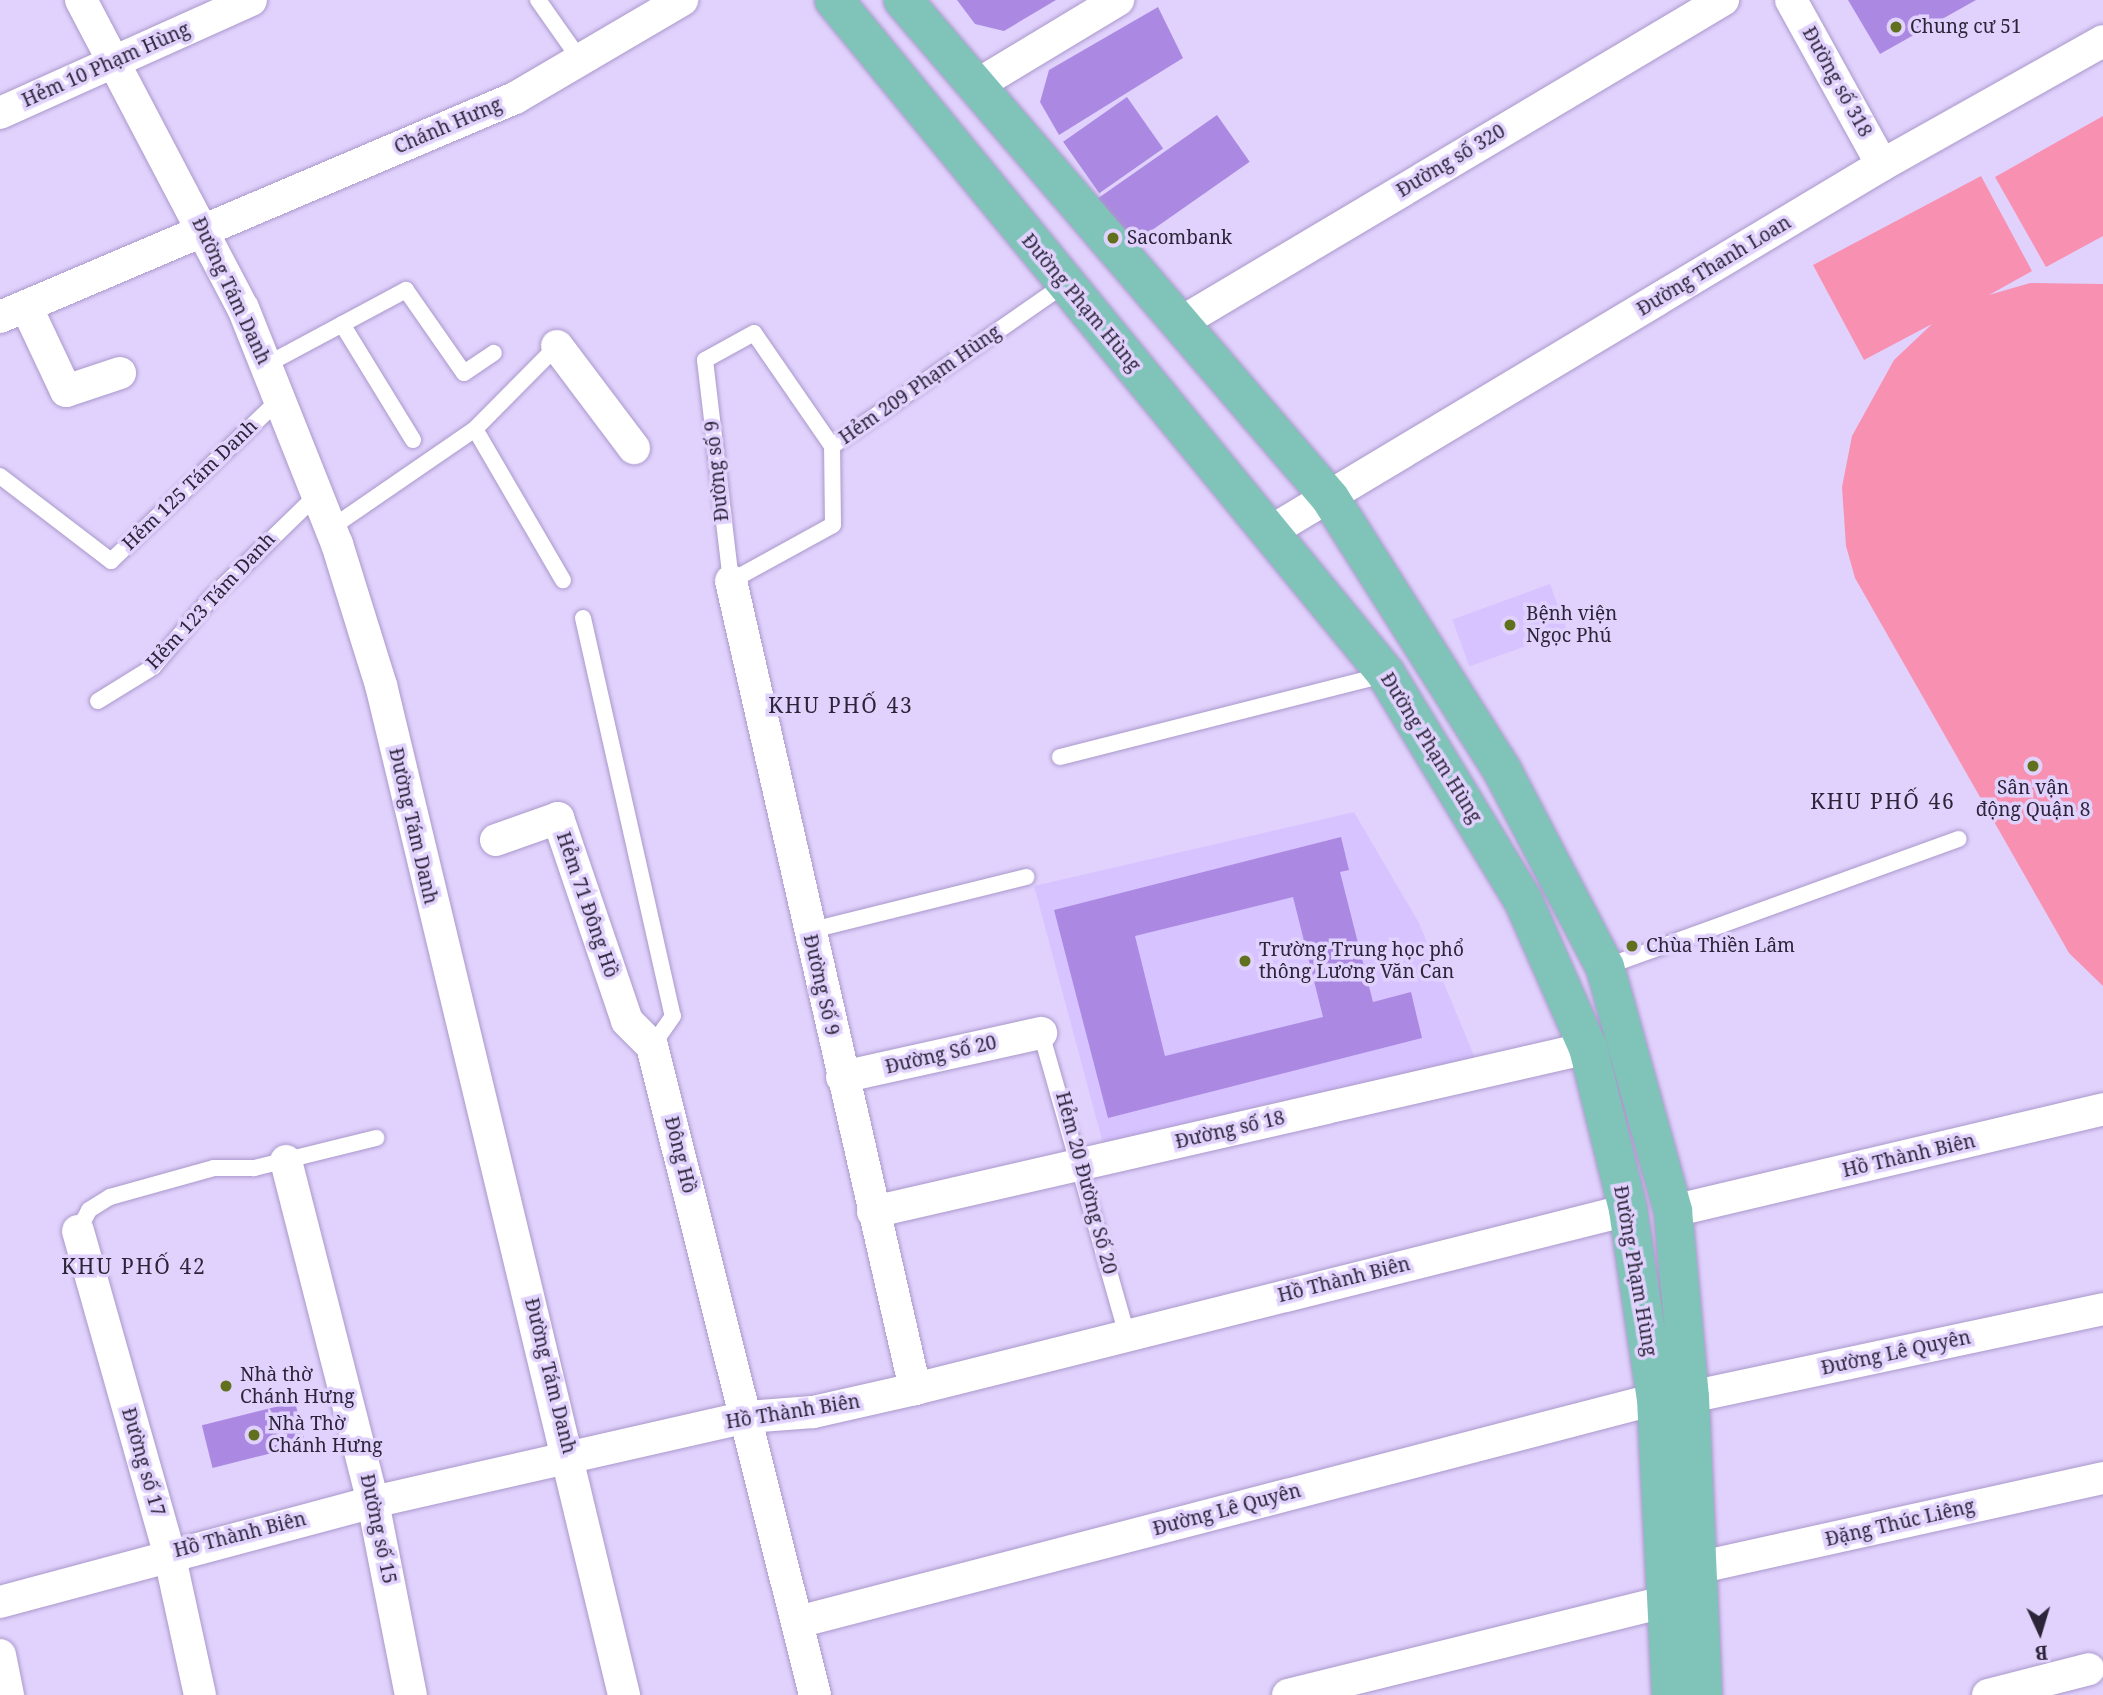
<!DOCTYPE html>
<html>
<head>
<meta charset="utf-8">
<style>
	body { margin:0 }
	#map { position:relative; width:2103px; height:1695px; overflow:hidden; background:#e1d2fd; font-family:"Noto Serif",serif }
	div>[style] { position:absolute }
	.built>* { inset:0; background:#d7c3ff; transform-origin:0 0 }
	.green>* { inset:0; background:#f891b1 }
	.building>* { inset:0; background:#ab89e2; transform-origin:0 0 }
	.roads { filter:drop-shadow(0 0 2px #aa99cb) drop-shadow(0 0 2px #aa99cb) }
	.lane>* { height:16px; margin:-8px; padding:0 8px; transform-origin:8px; border-radius:8px; background:#fff }
	.street>* { height:32px; margin:-16px; padding:0 16px; transform-origin:16px; border-radius:16px; background:#fff }
	.primary>* { height:38px; margin:-19px; padding:0 19px; transform-origin:19px; border-radius:19px; background:#80c4b9 }
	.dots>* { width:19px; height:19px; translate:-50% -50%; box-sizing:border-box; border:4px solid #e1d2fd; border-radius:50% }
	span { translate:-50% -50%; white-space:nowrap; text-align:center; line-height:1.15; -webkit-text-stroke:7px #e1d2fd; paint-order:stroke }
	.poi-label { font-size:19px; color:#2c2539 }
	.left { translate:0 -50%; text-align:left }
	.street-label { font-size:19px; color:#2c2539 }
	.neighbourhood-label { font-size:21px; color:#2c2539; letter-spacing:2px }
	.north { position:absolute; left:2005px; top:1597px; width:70px; height:70px; -webkit-text-stroke:5px #e1d2fd; paint-order:stroke; rotate:176deg; font-size:19px; font-weight:700; line-height:28px; text-align:center; color:#2c2539 }
	.north::after { content:''; display:block; margin:auto; width:24px; height:32px; background:#2c2539; clip-path:polygon(50% 0,100% 100%,50% 72%,0 100%) }
</style>
</head>
<body>
<div id="map">
	<div class="built">
		<div style="left:1550px;top:584px;width:50px;height:104px;rotate:70deg"></div>
		<div style="clip-path:polygon(1354px 812px,1419px 923px,1477px 1063px,1105px 1151px,1034px 886px)"></div>
	</div>
	<div class="green">
		<div style="clip-path:polygon(2103px 116px,2103px 236px,2046px 267px,1995px 177px)"></div>
		<div style="clip-path:polygon(1981px 176px,2032px 271px,1989px 295px,2030px 283px,2103px 284px,2103px 986px,2069px 953px,1855px 578px,1846px 546px,1842px 487px,1852px 436px,1894px 360px,1932px 324px,1864px 360px,1813px 265px)"></div>
	</div>
	<div class="building">
		<div style="clip-path:polygon(957px 0,1056px 0,1004px 31px,975px 24px)"></div>
		<div style="clip-path:polygon(1848px 0,1976px 0,1880px 54px)"></div>
		<div style="clip-path:polygon(1158px 7px,1183px 58px,1059px 135px,1040px 102px,1049px 70px)"></div>
		<div style="left:1127px;top:97px;width:63px;height:78px;rotate:55deg"></div>
		<div style="left:1217px;top:115px;width:57px;height:150px;rotate:55deg"></div>
		<div style="clip-path:polygon(evenodd,1341px 837px,1349px 870px,1340px 872px,1373px 1002px,1411px 992px,1422px 1038px,1108px 1118px,1054px 910px,1341px 837px,1293px 897px,1323px 1017px,1165px 1056px,1135px 936px,1293px 897px)"></div>
		<div style="left:295px;top:1402px;width:44px;height:96px;rotate:76deg"></div>
	</div>
	<div class="roads">
		<div class="lane">
			<div style="left:538px;top:0;width:75px;rotate:54.8deg"></div>
			<div style="left:342px;top:324px;width:136px;rotate:58.5deg"></div>
			<div style="left:266px;top:365px;width:159px;rotate:-28.2deg"></div>
			<div style="left:406px;top:290px;width:101px;rotate:55.1deg"></div>
			<div style="left:464px;top:373px;width:36px;rotate:-34deg"></div>
			<div style="left:475px;top:429px;width:175px;rotate:59.8deg"></div>
			<div style="left:832px;top:446px;width:137px;rotate:-124.6deg"></div>
			<div style="left:754px;top:333px;width:56px;rotate:151.1deg"></div>
			<div style="left:705px;top:360px;width:223px;rotate:83.3deg"></div>
			<div style="left:731px;top:581px;width:116px;rotate:-28.8deg"></div>
			<div style="left:833px;top:525px;width:79px;rotate:-90.7deg"></div>
			<div style="left:832px;top:446px;width:284px;rotate:-34.8deg"></div>
			<div style="left:0;top:476px;width:140px;rotate:37.4deg"></div>
			<div style="left:111px;top:561px;width:234px;rotate:-43.8deg"></div>
			<div style="left:331px;top:528px;width:175px;rotate:-34.5deg"></div>
			<div style="left:475px;top:429px;width:117px;rotate:-45.3deg"></div>
			<div style="left:583px;top:618px;width:408px;rotate:77.3deg"></div>
			<div style="left:673px;top:1016px;width:37px;rotate:125deg"></div>
			<div style="left:98px;top:701px;width:65px;rotate:-31.7deg"></div>
			<div style="left:153px;top:667px;width:90px;rotate:-50deg"></div>
			<div style="left:211px;top:598px;width:149px;rotate:-44.2deg"></div>
			<div style="left:1060px;top:757px;width:334px;rotate:-14.2deg"></div>
			<div style="left:808px;top:931px;width:225px;rotate:-13.9deg"></div>
			<div style="left:1605px;top:967px;width:376px;rotate:-19.9deg"></div>
			<div style="left:1041px;top:1033px;width:313px;rotate:74.1deg"></div>
			<div style="left:78px;top:1231px;width:24px;rotate:-62deg"></div>
			<div style="left:89px;top:1210px;width:25px;rotate:-32deg"></div>
			<div style="left:110px;top:1197px;width:108px;rotate:-15.6deg"></div>
			<div style="left:214px;top:1168px;width:40px"></div>
			<div style="left:254px;top:1168px;width:126px;rotate:-13.8deg"></div>
		</div>
		<div class="street">
			<div style="left:81px;top:0;width:348px;rotate:62.3deg"></div>
			<div style="left:243px;top:308px;width:254px;rotate:68.3deg"></div>
			<div style="left:337px;top:544px;width:148px;rotate:72.7deg"></div>
			<div style="left:381px;top:685px;width:1039px;rotate:76.47deg"></div>
			<div style="left:1791px;top:0;width:188px;rotate:61.1deg"></div>
			<div style="left:977px;top:85px;width:165px;rotate:-31.1deg"></div>
			<div style="left:0;top:113px;width:275px;rotate:-24.2deg"></div>
			<div style="left:26px;top:306px;width:94px;rotate:64.8deg"></div>
			<div style="left:66px;top:391px;width:57px;rotate:-18.4deg"></div>
			<div style="left:0;top:317px;width:560px;rotate:-23.04deg"></div>
			<div style="left:515px;top:98px;width:194px;rotate:-30.4deg"></div>
			<div style="left:1180px;top:323px;width:632px;rotate:-30.75deg"></div>
			<div style="left:557px;top:346px;width:128px;rotate:53deg"></div>
			<div style="left:1273px;top:530px;width:710px;rotate:-30.94deg"></div>
			<div style="left:1882px;top:165px;width:253px;rotate:-29.3deg"></div>
			<div style="left:731px;top:581px;width:829px;rotate:77.17deg"></div>
			<div style="left:496px;top:840px;width:66px;rotate:-19.5deg"></div>
			<div style="left:558px;top:818px;width:214px;rotate:71.2deg"></div>
			<div style="left:627px;top:1021px;width:35px;rotate:45deg"></div>
			<div style="left:652px;top:1046px;width:669px;rotate:75.9deg"></div>
			<div style="left:842px;top:1077px;width:204px;rotate:-12.5deg"></div>
			<div style="left:286px;top:1161px;width:352px;rotate:75.7deg"></div>
			<div style="left:373px;top:1502px;width:197px;rotate:78.9deg"></div>
			<div style="left:1673px;top:1211px;width:442px;rotate:-13.3deg"></div>
			<div style="left:873px;top:1212px;width:734px;rotate:-12.92deg"></div>
			<div style="left:78px;top:1231px;width:335px;rotate:74.2deg"></div>
			<div style="left:169px;top:1553px;width:145px;rotate:77.7deg"></div>
			<div style="left:1690px;top:1397px;width:422px;rotate:-12deg"></div>
			<div style="left:1697px;top:1568px;width:416px;rotate:-12.5deg"></div>
			<div style="left:0;top:1602px;width:386px;rotate:-15deg"></div>
			<div style="left:373px;top:1502px;width:384px;rotate:-12.8deg"></div>
			<div style="left:747px;top:1417px;width:66px;rotate:-4.3deg"></div>
			<div style="left:813px;top:1412px;width:105px;rotate:-12.7deg"></div>
			<div style="left:915px;top:1389px;width:735px;rotate:-14.09deg"></div>
			<div style="left:798px;top:1622px;width:887px;rotate:-14.57deg"></div>
			<div style="left:0;top:1655px;width:41px;rotate:78.7deg"></div>
			<div style="left:1288px;top:1695px;width:386px;rotate:-13.9deg"></div>
			<div style="left:1988px;top:1695px;width:104px;rotate:-14.4deg"></div>
		</div>
		<div class="primary">
			<div style="left:834px;top:0;width:871px;rotate:50.68deg"></div>
			<div style="left:1386px;top:674px;width:264px;rotate:58.8deg"></div>
			<div style="left:1523px;top:900px;width:162px;rotate:66.3deg"></div>
			<div style="left:1588px;top:1048px;width:167px;rotate:76.1deg"></div>
			<div style="left:1628px;top:1210px;width:191px;rotate:81.6deg"></div>
			<div style="left:1656px;top:1399px;width:296px;rotate:87.1deg"></div>
			<div style="left:903px;top:0;width:656px;rotate:49.39deg"></div>
			<div style="left:1330px;top:498px;width:324px;rotate:57.7deg"></div>
			<div style="left:1503px;top:772px;width:220px;rotate:62.4deg"></div>
			<div style="left:1605px;top:967px;width:253px;rotate:74.4deg"></div>
			<div style="left:1673px;top:1211px;width:187px;rotate:84.8deg"></div>
			<div style="left:1690px;top:1397px;width:298px;rotate:87.5deg"></div>
		</div>
	</div>
	<div class="dots">
		<div style="left:1896px;top:27px;background:#60701d"></div>
		<div style="left:1113px;top:238px;background:#60701d"></div>
		<div style="left:1510px;top:625px;background:#60701d"></div>
		<div style="left:2033px;top:766px;background:#60701d"></div>
		<div style="left:1632px;top:946px;background:#60701d"></div>
		<div style="left:1245px;top:961px;background:#60701d"></div>
		<div style="left:226px;top:1386px;background:#60701d"></div>
		<div style="left:254px;top:1435px;background:#60701d"></div>
	</div>
	<div class="poi-label">
		<span class="left" style="left:1910px;top:27px">Chung cư 51</span>
		<span class="left" style="left:1127px;top:238px">Sacombank</span>
		<span class="left" style="left:1526px;top:625px">Bệnh viện<br>Ngọc Phú</span>
		<span style="left:2033px;top:799px">Sân vận<br>động Quận 8</span>
		<span class="left" style="left:1646px;top:946px">Chùa Thiền Lâm</span>
		<span class="left" style="left:1259px;top:961px">Trường Trung học phổ<br>thông Lương Văn Can</span>
		<span class="left" style="left:240px;top:1386px">Nhà thờ<br>Chánh Hưng</span>
		<span class="left" style="left:268px;top:1435px">Nhà Thờ<br>Chánh Hưng</span>
	</div>
	<div class="street-label">
		<span style="left:106px;top:65px;rotate:-24deg">Hẻm 10 Phạm Hùng</span>
		<span style="left:1837px;top:82px;rotate:61deg">Đường số 318</span>
		<span style="left:448px;top:126px;rotate:-23deg">Chánh Hưng</span>
		<span style="left:1451px;top:161px;rotate:-31deg">Đường số 320</span>
		<span style="left:1714px;top:266px;rotate:-31deg">Đường Thanh Loan</span>
		<span style="left:231px;top:291px;rotate:65deg">Đường Tám Danh</span>
		<span style="left:1081px;top:303px;rotate:50deg">Đường Phạm Hùng</span>
		<span style="left:920px;top:385px;rotate:-35deg">Hẻm 209 Phạm Hùng</span>
		<span style="left:717px;top:471px;rotate:-96deg">Đường số 9</span>
		<span style="left:190px;top:485px;rotate:-44deg">Hẻm 125 Tám Danh</span>
		<span style="left:211px;top:601px;rotate:-47deg">Hẻm 123 Tám Danh</span>
		<span style="left:1431px;top:748px;rotate:58deg">Đường Phạm Hùng</span>
		<span style="left:413px;top:826px;rotate:77deg">Đường Tám Danh</span>
		<span style="left:587px;top:905px;rotate:71deg">Hẻm 71 Đông Hồ</span>
		<span style="left:821px;top:985px;rotate:77deg">Đường Số 9</span>
		<span style="left:941px;top:1055px;rotate:-13deg">Đường Số 20</span>
		<span style="left:1230px;top:1130px;rotate:-13deg">Đường số 18</span>
		<span style="left:680px;top:1155px;rotate:76deg">Đông Hồ</span>
		<span style="left:1909px;top:1156px;rotate:-13deg">Hồ Thành Biên</span>
		<span style="left:1086px;top:1183px;rotate:75deg">Hẻm 20 Đường Số 20</span>
		<span style="left:1635px;top:1271px;rotate:80deg">Đường Phạm Hùng</span>
		<span style="left:1344px;top:1280px;rotate:-14deg">Hồ Thành Biên</span>
		<span style="left:1896px;top:1353px;rotate:-12deg">Đường Lê Quyên</span>
		<span style="left:550px;top:1376px;rotate:76deg">Đường Tám Danh</span>
		<span style="left:793px;top:1412px;rotate:-9deg">Hồ Thành Biên</span>
		<span style="left:143px;top:1462px;rotate:74deg">Đường số 17</span>
		<span style="left:1227px;top:1510px;rotate:-15deg">Đường Lê Quyên</span>
		<span style="left:1900px;top:1523px;rotate:-13deg">Đặng Thúc Liêng</span>
		<span style="left:378px;top:1529px;rotate:78deg">Đường số 15</span>
		<span style="left:240px;top:1535px;rotate:-14deg">Hồ Thành Biên</span>
	</div>
	<div class="neighbourhood-label">
		<span style="left:841px;top:705px">KHU PHỐ 43</span>
		<span style="left:1883px;top:801px">KHU PHỐ 46</span>
		<span style="left:134px;top:1266px">KHU PHỐ 42</span>
	</div>
	<div class="north">B</div>
</div>
</body>
</html>
